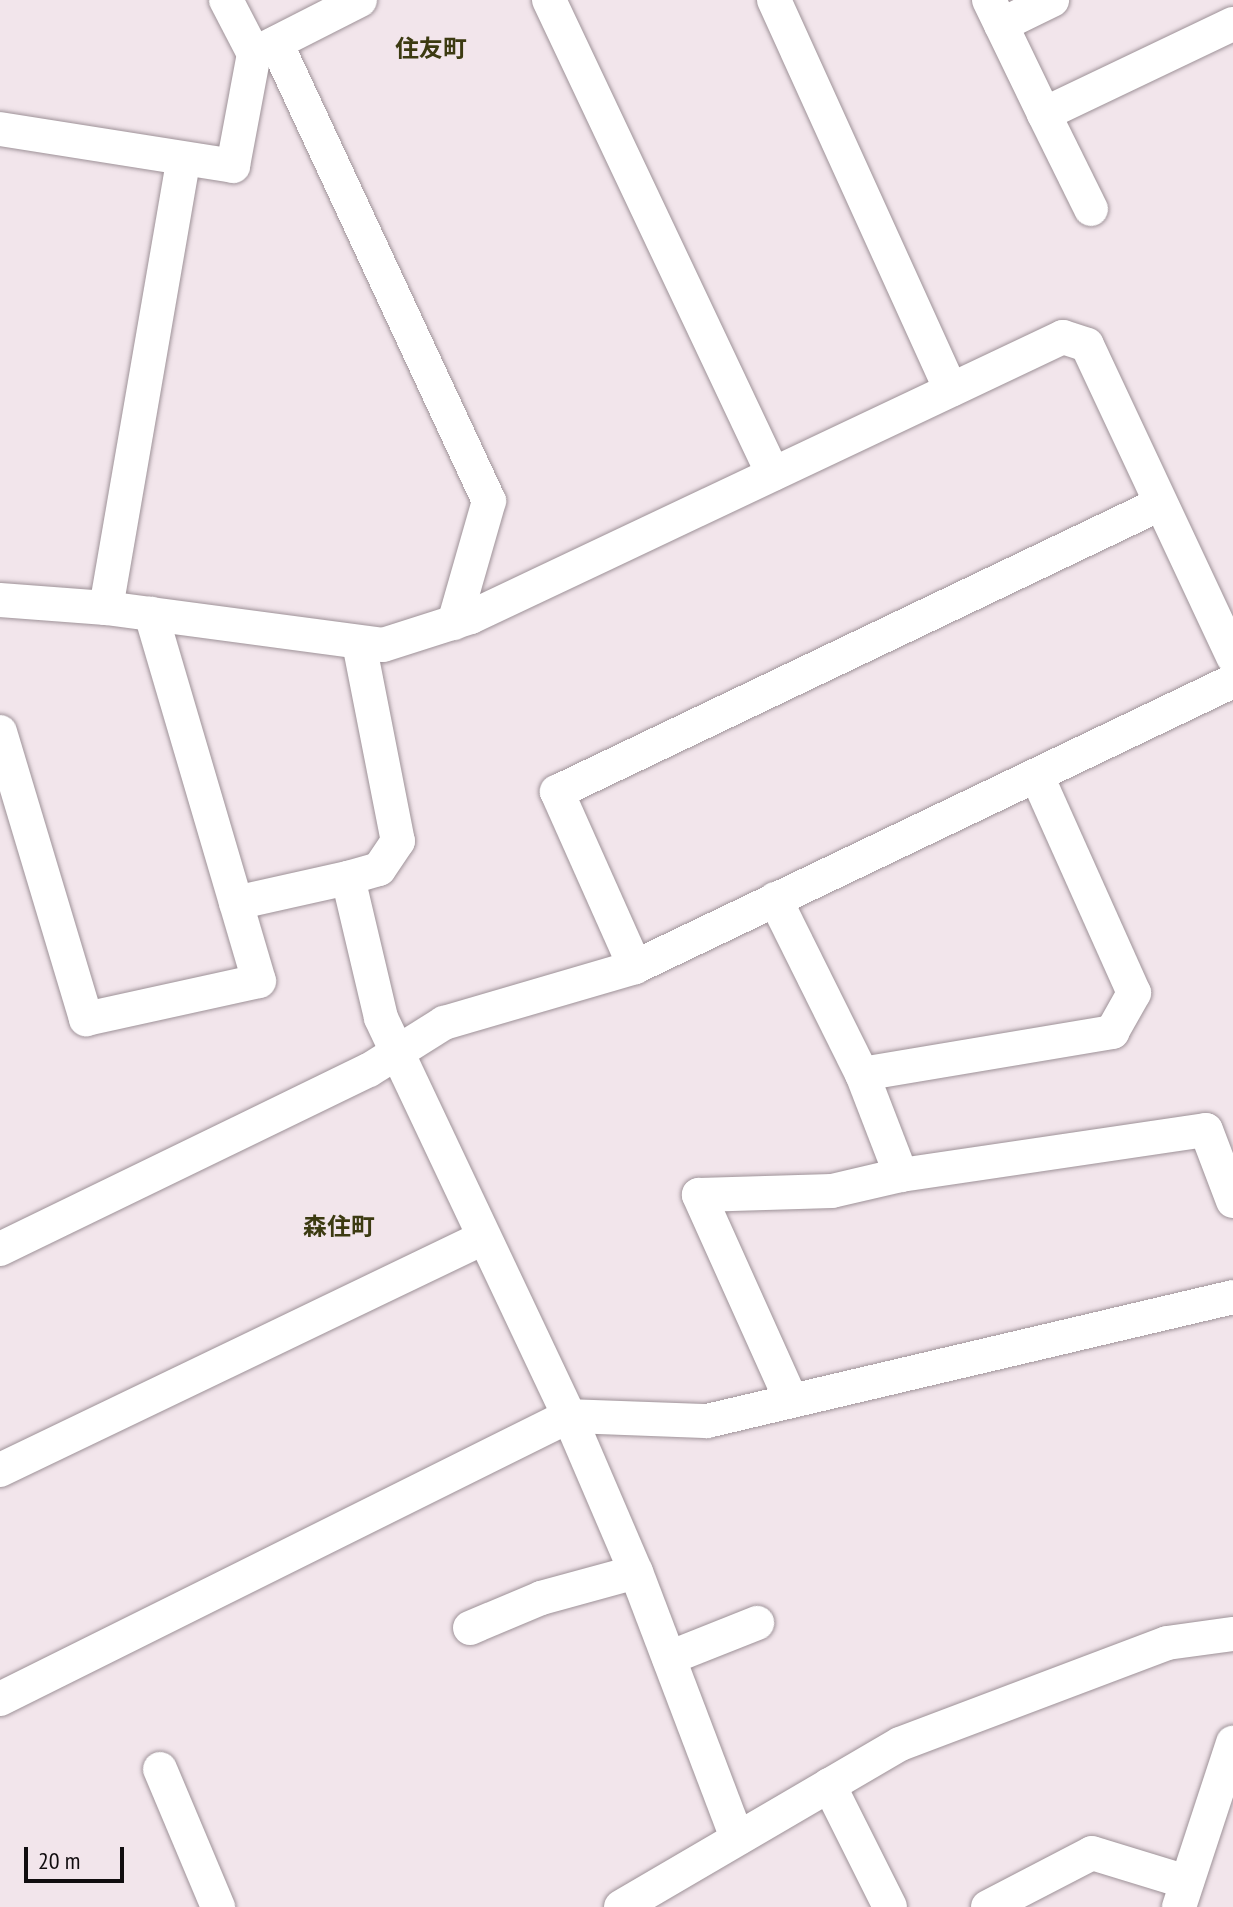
<!DOCTYPE html>
<html>
<head>
<meta charset="utf-8">
<style>
	body { margin:0 }
	#map { position:relative; width:1233px; height:1907px; overflow:hidden; background:#f2e5eb; font-family:"PT Sans Narrow","Noto Sans JP",sans-serif }
	div>[style] { position:absolute }
	.roads { filter:drop-shadow(0 0 2px #9e9298) drop-shadow(0 0 2px #9e9298) }
	.minor>* { height:34px; margin:-17px; padding:0 17px; transform-origin:17px; border-radius:17px; background:#fff }
	span { translate:-50% -50%; white-space:nowrap; text-align:center; line-height:1.15; -webkit-text-stroke:7px #f2e5eb; paint-order:stroke }
	.neighbourhood-label { font-size:24px; color:#3c3a11; font-weight:700 }
	.scale { position:absolute; left:24px; top:1847px; width:100px; height:36px; box-sizing:border-box; border:4px solid #110d0f; border-top:0; padding-left:10px; font-size:24px; line-height:28px; white-space:nowrap; color:#110d0f; -webkit-text-stroke:6px #f2e5eb; paint-order:stroke }
</style>
</head>
<body>
<div id="map">
	<div class="roads">
		<div class="minor">
			<div style="left:226px;top:0;width:61px;rotate:62.6deg"></div>
			<div style="left:549px;top:0;width:524px;rotate:64.71deg"></div>
			<div style="left:774px;top:0;width:428px;rotate:65.6deg"></div>
			<div style="left:989px;top:0;width:127px;rotate:64.2deg"></div>
			<div style="left:1044px;top:114px;width:209px;rotate:-25.5deg"></div>
			<div style="left:1001px;top:25px;width:57px;rotate:-26.1deg"></div>
			<div style="left:276px;top:43px;width:505px;rotate:65.06deg"></div>
			<div style="left:489px;top:501px;width:127px;rotate:106deg"></div>
			<div style="left:1044px;top:114px;width:106px;rotate:63.7deg"></div>
			<div style="left:0;top:129px;width:236px;rotate:9deg"></div>
			<div style="left:233px;top:166px;width:114px;rotate:-79.4deg"></div>
			<div style="left:254px;top:54px;width:119px;rotate:-27deg"></div>
			<div style="left:0;top:600px;width:106px;rotate:4.3deg"></div>
			<div style="left:106px;top:608px;width:279px;rotate:7.6deg"></div>
			<div style="left:383px;top:645px;width:92px;rotate:-17.7deg"></div>
			<div style="left:471px;top:617px;width:655px;rotate:-25.31deg"></div>
			<div style="left:1063px;top:337px;width:25px;rotate:18deg"></div>
			<div style="left:1087px;top:345px;width:344px;rotate:64.9deg"></div>
			<div style="left:106px;top:608px;width:454px;rotate:-80.2deg"></div>
			<div style="left:359px;top:643px;width:202px;rotate:78.9deg"></div>
			<div style="left:398px;top:841px;width:34px;rotate:124deg"></div>
			<div style="left:379px;top:869px;width:32px;rotate:164deg"></div>
			<div style="left:348px;top:878px;width:144px;rotate:76.7deg"></div>
			<div style="left:381px;top:1018px;width:440px;rotate:64.7deg"></div>
			<div style="left:569px;top:1416px;width:170px;rotate:66.8deg"></div>
			<div style="left:636px;top:1572px;width:285px;rotate:69.2deg"></div>
			<div style="left:0;top:732px;width:300px;rotate:73.3deg"></div>
			<div style="left:86px;top:1019px;width:177px;rotate:-12.4deg"></div>
			<div style="left:259px;top:981px;width:383px;rotate:-106.4deg"></div>
			<div style="left:775px;top:899px;width:195px;rotate:63.6deg"></div>
			<div style="left:236px;top:903px;width:115px;rotate:-12.6deg"></div>
			<div style="left:635px;top:967px;width:192px;rotate:-114deg"></div>
			<div style="left:557px;top:792px;width:668px;rotate:-25.53deg"></div>
			<div style="left:901px;top:1175px;width:108px;rotate:-111.1deg"></div>
			<div style="left:862px;top:1074px;width:254px;rotate:-9.5deg"></div>
			<div style="left:1112px;top:1032px;width:45px;rotate:-60.6deg"></div>
			<div style="left:1134px;top:993px;width:238px;rotate:-114.1deg"></div>
			<div style="left:0;top:1249px;width:410px;rotate:-25.9deg"></div>
			<div style="left:369px;top:1070px;width:89px;rotate:-32.1deg"></div>
			<div style="left:444px;top:1023px;width:199px;rotate:-16.3deg"></div>
			<div style="left:635px;top:967px;width:663px;rotate:-25.56deg"></div>
			<div style="left:791px;top:1400px;width:225px;rotate:-114.2deg"></div>
			<div style="left:699px;top:1195px;width:133px;rotate:-1.7deg"></div>
			<div style="left:832px;top:1191px;width:71px;rotate:-13.1deg"></div>
			<div style="left:901px;top:1175px;width:308px;rotate:-8.4deg"></div>
			<div style="left:1206px;top:1130px;width:76px;rotate:69.2deg"></div>
			<div style="left:0;top:1470px;width:536px;rotate:-25.66deg"></div>
			<div style="left:470px;top:1628px;width:77px;rotate:-22.9deg"></div>
			<div style="left:541px;top:1598px;width:98px;rotate:-15.3deg"></div>
			<div style="left:669px;top:1658px;width:95px;rotate:-21.7deg"></div>
			<div style="left:0;top:1699px;width:635px;rotate:-26.44deg"></div>
			<div style="left:569px;top:1416px;width:138px;rotate:2.1deg"></div>
			<div style="left:707px;top:1421px;width:540px;rotate:-13.26deg"></div>
			<div style="left:160px;top:1769px;width:150px;rotate:67.2deg"></div>
			<div style="left:829px;top:1785px;width:136px;rotate:63.4deg"></div>
			<div style="left:621px;top:1907px;width:323px;rotate:-30.3deg"></div>
			<div style="left:900px;top:1744px;width:285px;rotate:-20.7deg"></div>
			<div style="left:1167px;top:1643px;width:67px;rotate:-7.8deg"></div>
			<div style="left:988px;top:1907px;width:117px;rotate:-27.4deg"></div>
			<div style="left:1092px;top:1853px;width:99px;rotate:17deg"></div>
			<div style="left:1179px;top:1907px;width:173px;rotate:-71.8deg"></div>
		</div>
	</div>
	<div class="neighbourhood-label">
		<span style="left:431px;top:49px">住友町</span>
		<span style="left:339px;top:1227px">森住町</span>
	</div>
	<div class="scale">20 m</div>
</div>
</body>
</html>
